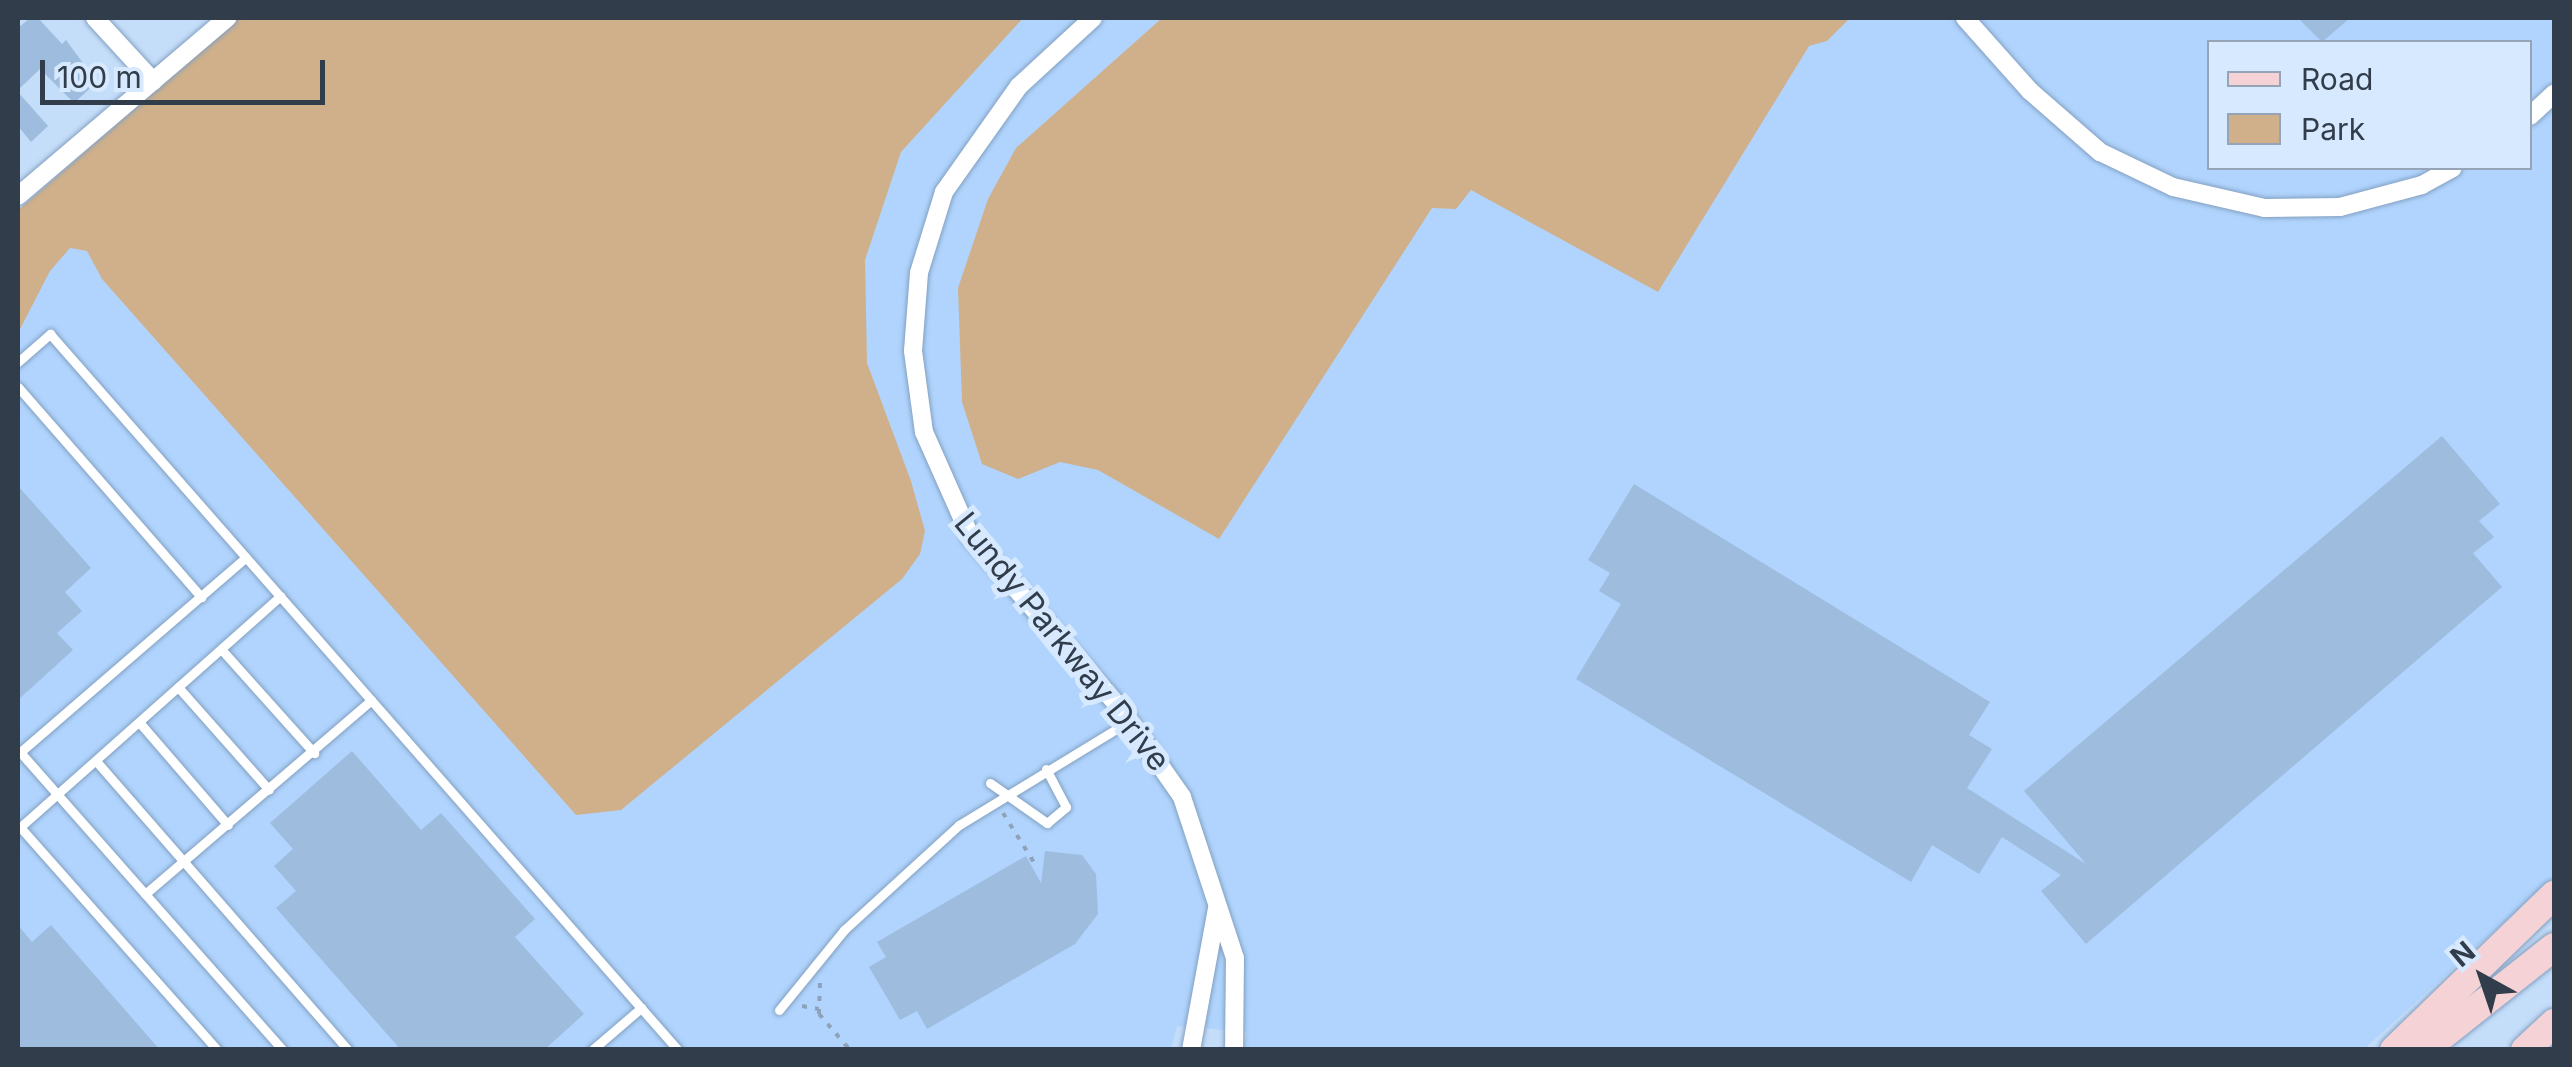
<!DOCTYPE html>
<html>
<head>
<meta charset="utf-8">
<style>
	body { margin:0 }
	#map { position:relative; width:2572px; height:1067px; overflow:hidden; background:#c4ddf9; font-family:Inter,sans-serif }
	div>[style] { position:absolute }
	.built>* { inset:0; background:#b0d4fd }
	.green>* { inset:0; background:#cfb08b }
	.building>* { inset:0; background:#9ebcde }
	.path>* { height:4px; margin-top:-2px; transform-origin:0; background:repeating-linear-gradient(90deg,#8ea2b9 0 5px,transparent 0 13px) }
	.roads { filter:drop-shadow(0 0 2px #83a0c1) drop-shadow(0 0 2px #83a0c1) }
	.lane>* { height:9px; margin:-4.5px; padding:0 4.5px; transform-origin:4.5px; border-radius:4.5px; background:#fff }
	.street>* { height:18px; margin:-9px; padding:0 9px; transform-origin:9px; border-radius:9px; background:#fff }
	.primary>* { height:28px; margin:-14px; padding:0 14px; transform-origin:14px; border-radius:14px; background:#f4d2d6 }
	span { translate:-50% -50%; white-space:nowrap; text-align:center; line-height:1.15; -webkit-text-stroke:10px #d7e9ff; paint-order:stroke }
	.street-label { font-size:32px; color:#313d4b }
	.frame { position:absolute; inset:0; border:20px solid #313d4b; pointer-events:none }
	.legend { position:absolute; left:2207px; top:40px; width:325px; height:130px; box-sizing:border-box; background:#d7e9ff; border:2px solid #95a4b7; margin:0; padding:12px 18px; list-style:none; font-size:30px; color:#313d4b }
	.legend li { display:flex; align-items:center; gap:20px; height:50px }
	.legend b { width:50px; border:2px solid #95a4b7 }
	.north { position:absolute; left:2432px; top:927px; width:100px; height:100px; -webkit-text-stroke:8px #d7e9ff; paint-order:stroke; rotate:320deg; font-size:28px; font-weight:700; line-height:40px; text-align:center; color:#313d4b }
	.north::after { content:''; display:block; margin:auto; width:35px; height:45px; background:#313d4b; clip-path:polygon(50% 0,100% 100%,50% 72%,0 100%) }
	.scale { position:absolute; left:40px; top:60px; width:285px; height:45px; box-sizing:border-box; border:5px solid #313d4b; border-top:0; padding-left:12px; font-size:30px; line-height:35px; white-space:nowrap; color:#313d4b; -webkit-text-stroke:8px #d7e9ff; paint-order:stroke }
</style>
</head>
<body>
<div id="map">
	<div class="built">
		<div style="clip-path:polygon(evenodd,239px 18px,2554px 18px,2554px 877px,2364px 1049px,1244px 1050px,1247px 1032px,1177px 1026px,1171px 1050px,18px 1050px,18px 210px,239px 18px,2210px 42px,2530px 42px,2530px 168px,2210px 168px,2210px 42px)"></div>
	</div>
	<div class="green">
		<div style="clip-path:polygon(239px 18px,1023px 18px,901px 152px,865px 260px,867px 363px,911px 481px,925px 531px,920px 554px,902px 579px,621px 810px,576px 815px,102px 279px,87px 251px,70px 248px,50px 271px,18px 333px,18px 210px)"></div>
		<div style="clip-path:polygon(1162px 18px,1850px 18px,1827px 41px,1809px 46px,1658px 292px,1471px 190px,1456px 209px,1432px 208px,1219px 539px,1098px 470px,1060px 462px,1018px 479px,982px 464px,962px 402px,958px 288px,988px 199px,1016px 148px)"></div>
	</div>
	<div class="building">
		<div style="clip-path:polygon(30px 18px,38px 18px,62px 44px,66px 40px,97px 82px,74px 103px,40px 69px,18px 90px,18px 28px)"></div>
		<div style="clip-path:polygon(2298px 18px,2350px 18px,2322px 42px)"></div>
		<div style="clip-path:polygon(18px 92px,48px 126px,31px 142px,18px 126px)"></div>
		<div style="clip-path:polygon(2442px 436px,2500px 504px,2479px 521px,2494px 537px,2473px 553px,2502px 587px,2086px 944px,2041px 891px,2061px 875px,2002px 837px,1979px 874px,1932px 845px,1911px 882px,1576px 679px,1621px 604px,1599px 591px,1610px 573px,1588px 560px,1634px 484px,1990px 702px,1969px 735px,1992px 749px,1967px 788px,2086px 864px,2024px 791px)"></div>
		<div style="clip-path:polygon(18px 486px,91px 568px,65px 592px,82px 611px,57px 633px,73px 650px,18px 700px)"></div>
		<div style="clip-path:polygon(352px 751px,421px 830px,441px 813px,535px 919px,515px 937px,584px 1014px,544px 1050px,401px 1050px,276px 908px,296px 891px,274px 866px,293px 849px,270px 823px)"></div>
		<div style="clip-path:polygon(1045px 851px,1082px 855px,1096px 874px,1098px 914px,1075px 944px,927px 1029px,917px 1011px,900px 1020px,869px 967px,886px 957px,877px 942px,1026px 856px,1041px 883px)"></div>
		<div style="clip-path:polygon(18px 925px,32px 942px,51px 925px,160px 1050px,18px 1050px)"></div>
	</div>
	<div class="path">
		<div style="left:1003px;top:813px;width:60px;rotate:57.9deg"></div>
		<div style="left:820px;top:983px;width:31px;rotate:92deg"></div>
		<div style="left:819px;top:1014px;width:48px;rotate:49.3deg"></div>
		<div style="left:802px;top:1006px;width:17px;rotate:10deg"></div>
	</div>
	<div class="roads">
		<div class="lane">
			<div style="left:18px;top:362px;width:43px;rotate:-41.2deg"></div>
			<div style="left:50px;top:334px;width:952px;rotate:48.75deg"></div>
			<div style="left:18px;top:387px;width:279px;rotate:48.9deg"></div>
			<div style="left:221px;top:649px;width:140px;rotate:48.2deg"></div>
			<div style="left:178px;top:687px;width:137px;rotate:48.5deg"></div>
			<div style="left:139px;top:722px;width:136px;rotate:49.2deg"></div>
			<div style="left:20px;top:752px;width:397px;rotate:48.6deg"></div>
			<div style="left:18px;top:754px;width:301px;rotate:-40.8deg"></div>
			<div style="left:96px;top:761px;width:383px;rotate:48.9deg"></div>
			<div style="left:990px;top:783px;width:70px;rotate:35.1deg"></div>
			<div style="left:1047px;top:823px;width:25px;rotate:-40deg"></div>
			<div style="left:1066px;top:807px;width:43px;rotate:-117.8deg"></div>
			<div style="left:20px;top:827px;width:298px;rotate:48.5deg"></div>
			<div style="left:18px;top:829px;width:351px;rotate:-41.6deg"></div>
			<div style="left:145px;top:894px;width:298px;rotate:-40.6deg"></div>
			<div style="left:779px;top:1010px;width:103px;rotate:-50.9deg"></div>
			<div style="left:844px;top:930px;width:156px;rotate:-42.4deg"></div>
			<div style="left:959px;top:825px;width:198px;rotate:-31.4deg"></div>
			<div style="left:592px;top:1050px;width:65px;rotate:-40.6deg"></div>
		</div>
		<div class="street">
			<div style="left:95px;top:18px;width:86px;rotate:47.4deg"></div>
			<div style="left:1093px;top:18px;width:100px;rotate:137.4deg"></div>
			<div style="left:1019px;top:86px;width:130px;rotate:125.3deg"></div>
			<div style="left:944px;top:192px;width:85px;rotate:107.2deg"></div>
			<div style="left:919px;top:273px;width:78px;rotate:94.4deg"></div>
			<div style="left:913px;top:351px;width:82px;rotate:82.3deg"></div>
			<div style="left:924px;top:432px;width:114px;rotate:66.1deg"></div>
			<div style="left:970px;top:536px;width:228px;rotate:48.9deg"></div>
			<div style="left:1120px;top:708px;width:108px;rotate:55.1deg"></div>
			<div style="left:1182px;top:797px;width:169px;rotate:71.8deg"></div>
			<div style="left:1235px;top:958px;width:92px;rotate:90.6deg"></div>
			<div style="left:1965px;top:18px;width:98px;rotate:48.3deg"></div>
			<div style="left:2030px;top:91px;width:93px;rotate:41.1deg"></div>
			<div style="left:2100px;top:152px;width:81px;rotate:25.6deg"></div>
			<div style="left:2173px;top:187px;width:94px;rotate:12.9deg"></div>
			<div style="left:2265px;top:208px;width:75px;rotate:-0.8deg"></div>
			<div style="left:2340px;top:207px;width:85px;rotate:-15deg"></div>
			<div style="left:2422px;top:185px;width:35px;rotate:-29deg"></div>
			<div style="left:2530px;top:116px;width:33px;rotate:-43deg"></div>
			<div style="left:18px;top:196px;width:275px;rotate:-40.4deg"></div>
			<div style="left:1191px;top:1050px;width:143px;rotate:-79.6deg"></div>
		</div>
		<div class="primary">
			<div style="left:2394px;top:1050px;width:223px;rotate:-44.1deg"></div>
			<div style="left:2424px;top:1050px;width:166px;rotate:-38.4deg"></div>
			<div style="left:2525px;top:1050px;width:40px;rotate:-43deg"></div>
		</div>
	</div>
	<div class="street-label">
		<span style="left:1062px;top:642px;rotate:51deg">Lundy Parkway Drive</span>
	</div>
	<div class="frame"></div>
	<ul class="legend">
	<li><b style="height:12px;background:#f4d2d6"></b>Road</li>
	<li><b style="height:28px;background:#cfb08b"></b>Park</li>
	</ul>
	<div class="north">N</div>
	<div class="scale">100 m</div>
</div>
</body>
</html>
